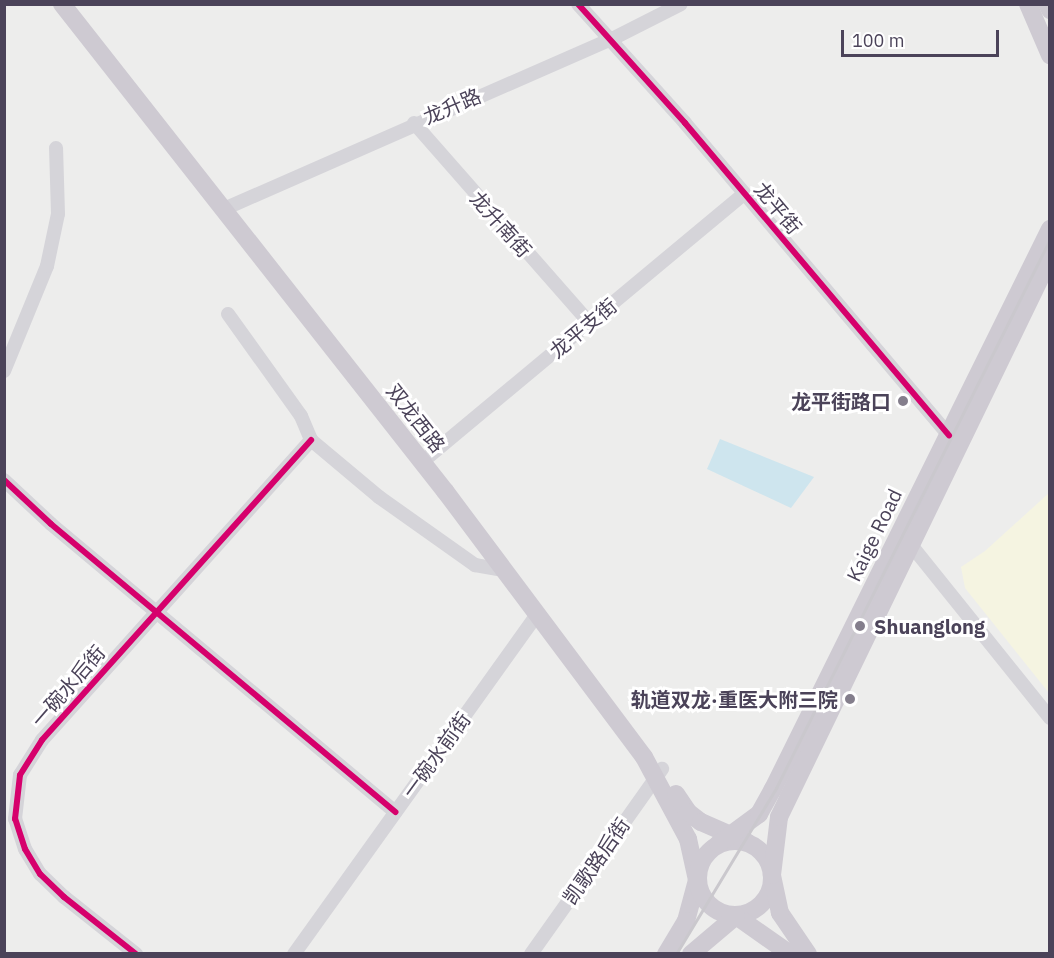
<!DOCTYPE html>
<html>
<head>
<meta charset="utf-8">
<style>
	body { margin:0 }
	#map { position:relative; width:1054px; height:958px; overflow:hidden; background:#ededec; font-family:"IBM Plex Sans","Noto Sans SC",sans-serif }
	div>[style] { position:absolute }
	.medical>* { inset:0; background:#f5f4e1 }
	.green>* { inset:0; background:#cee5ee }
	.minor>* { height:14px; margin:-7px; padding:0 7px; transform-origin:7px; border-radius:7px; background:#d5d4d9 }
	.major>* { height:18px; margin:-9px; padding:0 9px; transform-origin:9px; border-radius:9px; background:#cecad2 }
	.major>.ring { margin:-9px; padding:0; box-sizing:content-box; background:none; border:18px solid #cecad2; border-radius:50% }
	.rail>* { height:3px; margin:-1.5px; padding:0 1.5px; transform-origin:1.5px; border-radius:1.5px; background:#cac8cd }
	.cycleway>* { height:6px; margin:-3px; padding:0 3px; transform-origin:3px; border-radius:3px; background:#d6006c }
	.dots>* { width:16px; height:16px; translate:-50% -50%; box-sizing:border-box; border:3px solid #fff; border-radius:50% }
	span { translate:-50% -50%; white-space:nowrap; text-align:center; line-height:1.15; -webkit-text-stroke:6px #fff; paint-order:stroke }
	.street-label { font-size:20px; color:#4b4359 }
	.poi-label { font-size:20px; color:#4b4359; font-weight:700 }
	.right { translate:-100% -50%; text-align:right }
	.left { translate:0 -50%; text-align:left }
	.frame { position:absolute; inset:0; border:6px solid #4b4359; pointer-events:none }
	.scale { position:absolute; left:841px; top:30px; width:158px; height:27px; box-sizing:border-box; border:3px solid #4b4359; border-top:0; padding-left:8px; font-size:18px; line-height:21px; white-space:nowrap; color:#4b4359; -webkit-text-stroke:4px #fff; paint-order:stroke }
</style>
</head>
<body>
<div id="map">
	<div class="medical">
		<div style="clip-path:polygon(1049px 493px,1049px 693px,965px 588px,961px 567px,985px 551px)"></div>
	</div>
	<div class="green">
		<div style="clip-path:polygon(720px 439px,814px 477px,791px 508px,707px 469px)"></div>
	</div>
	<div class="minor">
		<div style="left:578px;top:4px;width:160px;rotate:48deg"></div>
		<div style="left:685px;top:123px;width:409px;rotate:49.8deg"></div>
		<div style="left:414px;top:123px;width:266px;rotate:48.7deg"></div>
		<div style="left:224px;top:209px;width:424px;rotate:-23.7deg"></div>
		<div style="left:612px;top:39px;width:77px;rotate:-26.9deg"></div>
		<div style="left:228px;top:314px;width:125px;rotate:54.4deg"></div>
		<div style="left:301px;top:416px;width:26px;rotate:67deg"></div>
		<div style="left:311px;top:440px;width:89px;rotate:40deg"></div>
		<div style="left:379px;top:497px;width:118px;rotate:35.3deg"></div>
		<div style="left:475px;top:565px;width:29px;rotate:10deg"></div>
		<div style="left:4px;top:371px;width:113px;rotate:-67.7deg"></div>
		<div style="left:47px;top:266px;width:53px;rotate:-78.1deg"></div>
		<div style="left:58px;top:214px;width:66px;rotate:-91.7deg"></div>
		<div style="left:422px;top:462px;width:419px;rotate:-39.8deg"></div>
		<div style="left:4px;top:480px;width:64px;rotate:43.1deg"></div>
		<div style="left:51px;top:524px;width:449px;rotate:39.9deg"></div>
		<div style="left:911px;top:545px;width:222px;rotate:51.2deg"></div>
		<div style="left:136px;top:954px;width:92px;rotate:-141.6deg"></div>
		<div style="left:64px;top:897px;width:33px;rotate:-136deg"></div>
		<div style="left:40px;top:874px;width:29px;rotate:-121deg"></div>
		<div style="left:25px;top:849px;width:32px;rotate:-108deg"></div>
		<div style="left:15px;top:819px;width:44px;rotate:-83.5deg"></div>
		<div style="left:20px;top:775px;width:41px;rotate:-57.8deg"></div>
		<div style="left:42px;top:740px;width:403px;rotate:-48.1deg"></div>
		<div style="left:294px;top:954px;width:417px;rotate:-54.4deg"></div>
		<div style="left:531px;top:954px;width:227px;rotate:-54.7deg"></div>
	</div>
	<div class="major">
		<div style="left:62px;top:4px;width:620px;rotate:51.82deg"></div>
		<div style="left:445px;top:491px;width:332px;rotate:53.2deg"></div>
		<div style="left:644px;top:757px;width:93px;rotate:61.8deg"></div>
		<div style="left:688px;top:839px;width:42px;rotate:77.6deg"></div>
		<div style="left:697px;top:880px;width:42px;rotate:105deg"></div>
		<div style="left:686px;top:921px;width:39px;rotate:121deg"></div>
		<div style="left:1028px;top:4px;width:56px;rotate:66.7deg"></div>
		<div style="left:1047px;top:4px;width:7px;rotate:63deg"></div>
		<div style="left:676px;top:794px;width:22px;rotate:56deg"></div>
		<div style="left:688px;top:812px;width:16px;rotate:38deg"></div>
		<div style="left:701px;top:822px;width:50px;rotate:23.5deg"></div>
		<div class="ring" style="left:698px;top:841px;width:56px;height:56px"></div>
		<div style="left:718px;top:844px;width:51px;rotate:-36.2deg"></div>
		<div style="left:759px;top:814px;width:29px;rotate:-61deg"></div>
		<div style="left:773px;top:789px;width:625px;rotate:-63.68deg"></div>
		<div style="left:736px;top:916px;width:66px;rotate:35.1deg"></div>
		<div style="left:691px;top:954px;width:59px;rotate:-40.2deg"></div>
		<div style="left:808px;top:954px;width:50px;rotate:-124.3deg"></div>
		<div style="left:780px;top:913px;width:39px;rotate:-102deg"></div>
		<div style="left:772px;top:875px;width:58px;rotate:-83.1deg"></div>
		<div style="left:779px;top:817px;width:621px;rotate:-64.14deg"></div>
	</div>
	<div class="rail">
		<div style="left:676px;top:954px;width:194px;rotate:-58.9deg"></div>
		<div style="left:776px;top:788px;width:614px;rotate:-63.48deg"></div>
	</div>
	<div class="cycleway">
		<div style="left:578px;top:4px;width:160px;rotate:48deg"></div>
		<div style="left:685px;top:123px;width:409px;rotate:49.8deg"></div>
		<div style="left:4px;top:480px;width:64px;rotate:43.1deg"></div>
		<div style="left:51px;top:524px;width:449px;rotate:39.9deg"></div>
		<div style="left:136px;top:954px;width:92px;rotate:-141.6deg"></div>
		<div style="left:64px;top:897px;width:33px;rotate:-136deg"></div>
		<div style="left:40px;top:874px;width:29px;rotate:-121deg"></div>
		<div style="left:25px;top:849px;width:32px;rotate:-108deg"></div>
		<div style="left:15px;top:819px;width:44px;rotate:-83.5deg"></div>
		<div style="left:20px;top:775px;width:41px;rotate:-57.8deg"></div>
		<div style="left:42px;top:740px;width:403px;rotate:-48.1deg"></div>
	</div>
	<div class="dots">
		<div style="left:903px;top:401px;background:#847e8c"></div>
		<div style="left:860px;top:626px;background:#847e8c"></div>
		<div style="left:850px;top:699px;background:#847e8c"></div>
	</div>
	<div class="street-label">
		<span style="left:452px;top:106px;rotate:-23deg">龙升路</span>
		<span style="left:778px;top:208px;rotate:50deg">龙平街</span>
		<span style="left:501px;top:224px;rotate:48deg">龙升南街</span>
		<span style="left:583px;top:328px;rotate:-40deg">龙平支街</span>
		<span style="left:416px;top:418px;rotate:52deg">双龙西路</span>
		<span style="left:874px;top:535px;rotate:-64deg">Kaige Road</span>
		<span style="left:68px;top:686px;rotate:-49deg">一碗水后街</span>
		<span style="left:436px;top:755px;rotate:-54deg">一碗水前街</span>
		<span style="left:596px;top:861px;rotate:-55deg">凯歌路后街</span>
	</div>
	<div class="poi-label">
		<span class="right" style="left:891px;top:401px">龙平街路口</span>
		<span class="left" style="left:874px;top:626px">Shuanglong</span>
		<span class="right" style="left:838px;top:699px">轨道双龙·重医大附三院</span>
	</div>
	<div class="frame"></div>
	<div class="scale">100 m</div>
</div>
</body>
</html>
